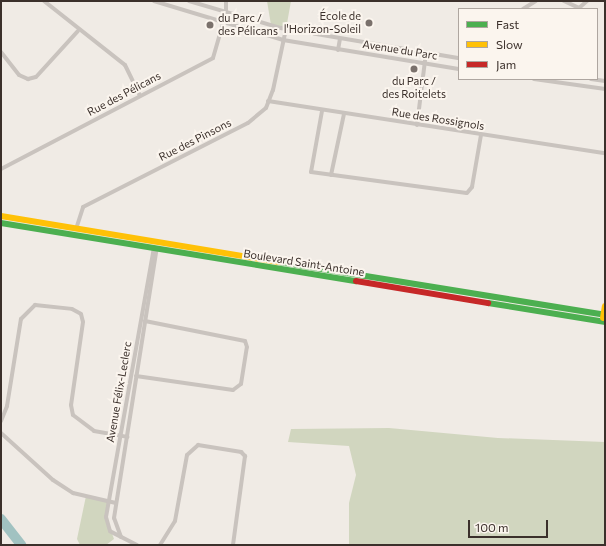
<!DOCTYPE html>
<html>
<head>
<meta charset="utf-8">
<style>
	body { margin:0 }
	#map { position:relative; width:606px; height:546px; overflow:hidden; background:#f0ebe5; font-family:Commissioner,sans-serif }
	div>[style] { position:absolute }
	.green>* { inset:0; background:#d1d6bf }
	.river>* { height:10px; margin:-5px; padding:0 5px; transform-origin:5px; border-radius:5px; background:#a1c2c1 }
	.street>* { height:4px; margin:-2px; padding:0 2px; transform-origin:2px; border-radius:2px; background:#c9c3be }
	.fast>* { height:6px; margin:-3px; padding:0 3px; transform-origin:3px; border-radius:3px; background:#4caf50 }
	.slow>* { height:6px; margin:-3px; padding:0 3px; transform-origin:3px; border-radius:3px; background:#ffc107 }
	.jam>* { height:6px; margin:-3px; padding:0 3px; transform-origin:3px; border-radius:3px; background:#c62828 }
	.dots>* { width:11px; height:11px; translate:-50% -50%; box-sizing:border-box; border:2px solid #fbf5ee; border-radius:50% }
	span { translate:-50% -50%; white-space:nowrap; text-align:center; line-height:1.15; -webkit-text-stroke:4px #fbf5ee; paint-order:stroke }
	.poi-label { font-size:11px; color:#3b302b }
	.right { translate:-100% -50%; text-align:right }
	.left { translate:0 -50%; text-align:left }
	.street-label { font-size:11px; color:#3b302b }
	.frame { position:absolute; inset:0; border:2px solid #3b302b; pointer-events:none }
	.legend { position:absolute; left:458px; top:8px; width:140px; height:72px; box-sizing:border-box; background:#fbf5ee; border:1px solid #aea6a0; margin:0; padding:5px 7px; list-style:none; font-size:12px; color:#3b302b }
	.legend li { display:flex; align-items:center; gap:8px; height:20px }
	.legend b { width:20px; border:1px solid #aea6a0 }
	.scale { position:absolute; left:468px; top:520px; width:80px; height:18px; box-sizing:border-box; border:2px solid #3b302b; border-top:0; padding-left:5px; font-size:12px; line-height:14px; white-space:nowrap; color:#3b302b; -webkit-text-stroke:3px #fbf5ee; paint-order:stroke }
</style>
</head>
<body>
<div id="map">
	<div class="green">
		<div style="clip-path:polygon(267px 1px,291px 1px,286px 29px,271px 25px)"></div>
		<div style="clip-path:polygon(389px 428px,498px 438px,605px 442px,605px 545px,349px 545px,349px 503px,356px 475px,349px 446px,288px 442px,291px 429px)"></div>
		<div style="clip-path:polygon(86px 496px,109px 501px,106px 517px,114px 539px,106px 545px,80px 545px,77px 539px)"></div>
	</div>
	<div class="river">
		<div style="left:1px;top:519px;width:33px;rotate:52deg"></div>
	</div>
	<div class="street">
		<div style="left:44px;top:1px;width:103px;rotate:38.3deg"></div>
		<div style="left:125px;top:65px;width:34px;rotate:64deg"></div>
		<div style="left:154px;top:1px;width:135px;rotate:16.8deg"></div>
		<div style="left:283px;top:40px;width:178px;rotate:9.4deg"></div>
		<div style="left:189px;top:1px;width:96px;rotate:16.4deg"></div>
		<div style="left:281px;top:28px;width:181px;rotate:9.6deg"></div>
		<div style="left:564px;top:1px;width:17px;rotate:25deg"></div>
		<div style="left:579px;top:8px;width:11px;rotate:-41deg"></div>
		<div style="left:523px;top:9px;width:15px;rotate:-32deg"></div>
		<div style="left:338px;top:50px;width:11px;rotate:-80deg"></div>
		<div style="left:1px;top:52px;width:29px;rotate:52deg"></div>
		<div style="left:19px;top:75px;width:10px;rotate:24deg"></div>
		<div style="left:28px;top:79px;width:8px;rotate:-14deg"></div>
		<div style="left:36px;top:77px;width:62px;rotate:-47.6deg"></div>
		<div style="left:534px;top:79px;width:72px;rotate:8deg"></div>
		<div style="left:591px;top:79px;width:14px;rotate:8deg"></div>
		<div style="left:268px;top:101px;width:341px;rotate:8.8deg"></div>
		<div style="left:322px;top:111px;width:62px;rotate:100.2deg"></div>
		<div style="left:311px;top:172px;width:157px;rotate:7.7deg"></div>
		<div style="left:467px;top:193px;width:8px;rotate:-50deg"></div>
		<div style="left:472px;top:187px;width:53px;rotate:-80.2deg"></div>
		<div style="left:417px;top:125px;width:73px;rotate:-82.9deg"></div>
		<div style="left:1px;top:169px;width:239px;rotate:-27.6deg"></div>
		<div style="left:213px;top:58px;width:47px;rotate:-73.9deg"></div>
		<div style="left:226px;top:13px;width:12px;rotate:-90deg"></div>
		<div style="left:331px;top:175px;width:62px;rotate:-78deg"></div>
		<div style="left:76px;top:229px;width:23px;rotate:-72deg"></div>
		<div style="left:83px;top:207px;width:185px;rotate:-27deg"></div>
		<div style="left:248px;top:123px;width:23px;rotate:-40deg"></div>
		<div style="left:266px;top:108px;width:19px;rotate:-69deg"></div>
		<div style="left:273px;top:90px;width:62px;rotate:-78deg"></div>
		<div style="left:136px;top:376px;width:98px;rotate:8.2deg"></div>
		<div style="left:233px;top:390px;width:10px;rotate:-37deg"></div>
		<div style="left:241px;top:384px;width:37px;rotate:-81deg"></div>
		<div style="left:247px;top:347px;width:6px;rotate:-108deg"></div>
		<div style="left:245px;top:341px;width:102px;rotate:-168.7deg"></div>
		<div style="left:1px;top:421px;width:16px;rotate:-68deg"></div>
		<div style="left:7px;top:406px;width:88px;rotate:-80.9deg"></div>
		<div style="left:21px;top:319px;width:20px;rotate:-45deg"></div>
		<div style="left:35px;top:305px;width:37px;rotate:6deg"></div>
		<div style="left:72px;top:309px;width:10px;rotate:29deg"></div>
		<div style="left:81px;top:314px;width:8px;rotate:76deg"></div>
		<div style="left:83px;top:322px;width:84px;rotate:98.2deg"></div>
		<div style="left:71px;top:405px;width:10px;rotate:79deg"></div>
		<div style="left:73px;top:415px;width:26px;rotate:37deg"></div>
		<div style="left:94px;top:431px;width:34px;rotate:10deg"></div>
		<div style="left:1px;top:433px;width:70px;rotate:42.1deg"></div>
		<div style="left:53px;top:480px;width:24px;rotate:33deg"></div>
		<div style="left:73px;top:493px;width:44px;rotate:13.1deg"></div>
		<div style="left:121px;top:537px;width:20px;rotate:-110deg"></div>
		<div style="left:114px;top:518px;width:273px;rotate:-81deg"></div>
		<div style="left:137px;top:545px;width:30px;rotate:-153deg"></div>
		<div style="left:110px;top:531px;width:15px;rotate:-106deg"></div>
		<div style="left:106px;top:517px;width:274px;rotate:-79.9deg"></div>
		<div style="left:160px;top:545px;width:28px;rotate:-58deg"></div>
		<div style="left:175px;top:521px;width:67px;rotate:-79.7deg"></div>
		<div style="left:187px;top:455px;width:15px;rotate:-42deg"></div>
		<div style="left:198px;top:445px;width:44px;rotate:9.2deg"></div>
		<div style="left:241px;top:452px;width:6px;rotate:45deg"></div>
		<div style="left:245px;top:456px;width:90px;rotate:97.7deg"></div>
	</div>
	<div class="fast">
		<div style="left:1px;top:223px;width:360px;rotate:9.3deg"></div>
		<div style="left:279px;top:262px;width:330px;rotate:9.2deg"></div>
		<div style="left:488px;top:303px;width:119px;rotate:9.2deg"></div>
	</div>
	<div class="slow">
		<div style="left:1px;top:216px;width:282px;rotate:9.4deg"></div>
		<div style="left:603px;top:318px;width:12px;rotate:-81deg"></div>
	</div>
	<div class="jam">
		<div style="left:356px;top:281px;width:134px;rotate:9.5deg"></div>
	</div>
	<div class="dots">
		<div style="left:369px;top:23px;background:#7a716c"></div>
		<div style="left:210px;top:25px;background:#7a716c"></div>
		<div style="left:414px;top:69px;background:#7a716c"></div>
	</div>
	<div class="poi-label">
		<span class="right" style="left:361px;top:23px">École de<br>l'Horizon-Soleil</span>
		<span class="left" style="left:218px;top:25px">du Parc /<br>des Pélicans</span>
		<span style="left:414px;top:88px">du Parc /<br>des Roitelets</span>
	</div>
	<div class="street-label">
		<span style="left:400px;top:50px;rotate:9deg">Avenue du Parc</span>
		<span style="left:124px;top:94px;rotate:-28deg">Rue des Pélicans</span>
		<span style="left:438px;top:119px;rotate:9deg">Rue des Rossignols</span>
		<span style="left:195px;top:140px;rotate:-27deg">Rue des Pinsons</span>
		<span style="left:304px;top:263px;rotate:9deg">Boulevard Saint-Antoine</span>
		<span style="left:119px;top:392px;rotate:-80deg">Avenue Félix-Leclerc</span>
	</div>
	<div class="frame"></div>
	<ul class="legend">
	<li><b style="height:5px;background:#4caf50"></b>Fast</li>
	<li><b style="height:5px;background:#ffc107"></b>Slow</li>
	<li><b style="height:5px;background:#c62828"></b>Jam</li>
	</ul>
	<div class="scale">100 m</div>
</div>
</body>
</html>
